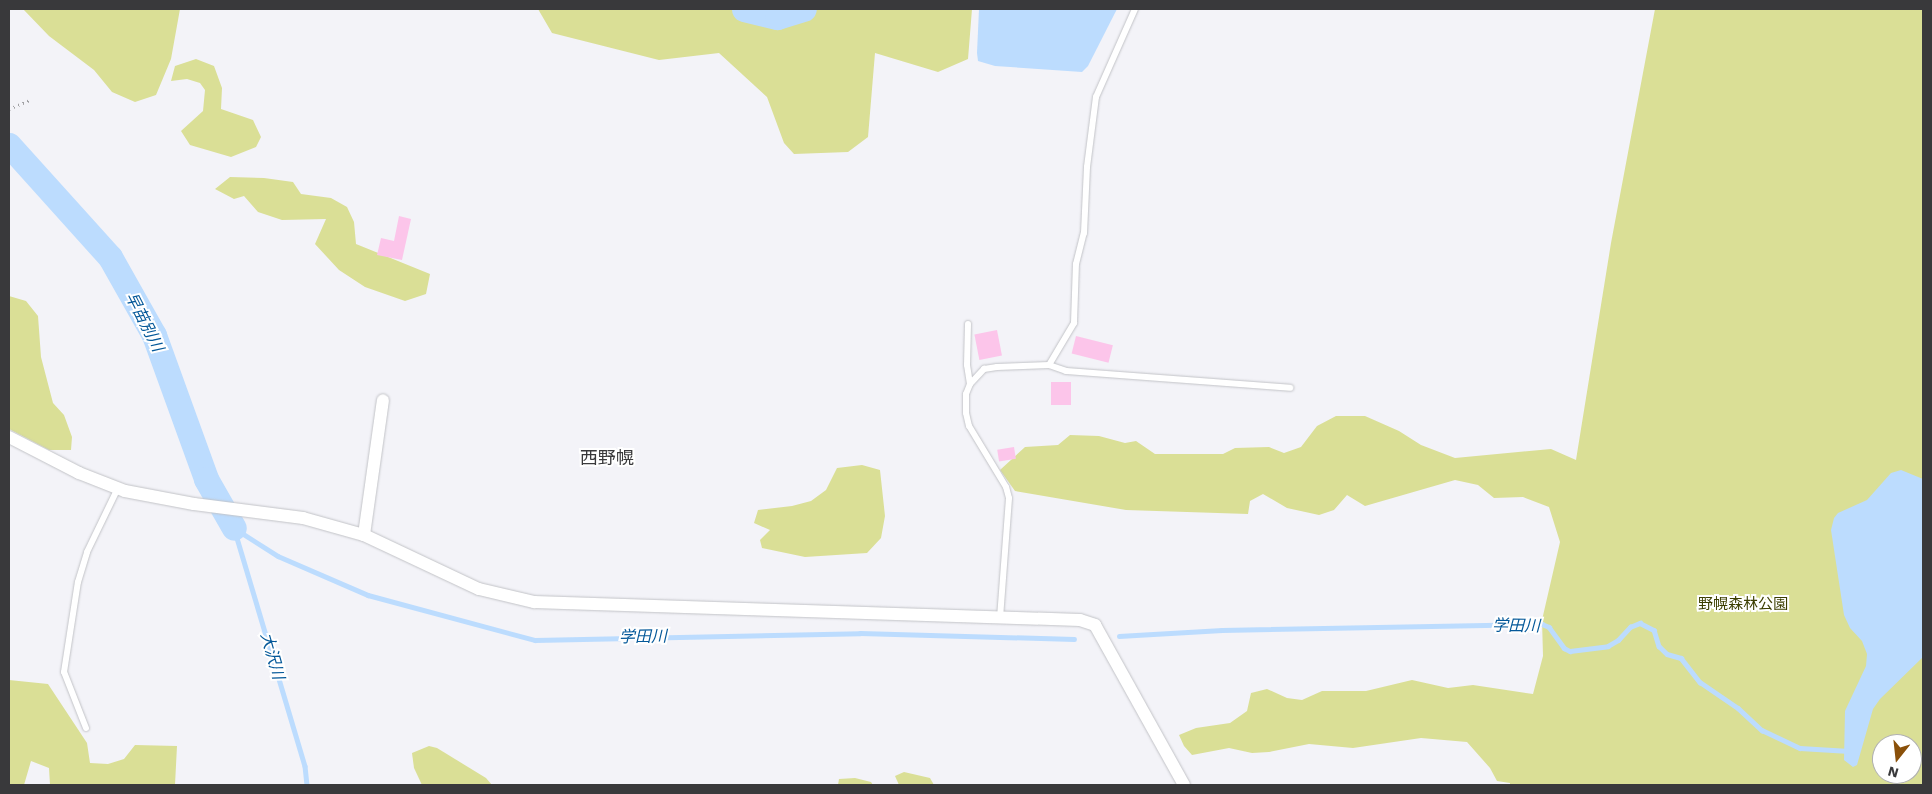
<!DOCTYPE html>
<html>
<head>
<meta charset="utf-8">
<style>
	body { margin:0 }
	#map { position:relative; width:1932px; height:794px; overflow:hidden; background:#f3f3f8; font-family:"Work Sans","Noto Sans JP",sans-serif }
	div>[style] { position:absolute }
	.green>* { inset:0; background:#dadf96 }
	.water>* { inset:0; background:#bcdcfe }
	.stream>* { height:4.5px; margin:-2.25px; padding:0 2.25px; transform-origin:2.25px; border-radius:2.25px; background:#bcdcfe }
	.river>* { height:25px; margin:-12.5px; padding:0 12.5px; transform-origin:12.5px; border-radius:12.5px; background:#bcdcfe }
	.building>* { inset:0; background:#fcc5ea; transform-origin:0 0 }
	.path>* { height:2.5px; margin-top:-1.25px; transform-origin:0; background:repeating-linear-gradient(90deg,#a1a1a4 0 1px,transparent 0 5px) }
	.roads { filter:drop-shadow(0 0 1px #c2c3c7) drop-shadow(0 0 1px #c2c3c7) }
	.lane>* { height:6px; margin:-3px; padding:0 3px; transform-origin:3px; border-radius:3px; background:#fff }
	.street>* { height:12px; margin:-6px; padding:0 6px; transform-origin:6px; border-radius:6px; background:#fff }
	span { translate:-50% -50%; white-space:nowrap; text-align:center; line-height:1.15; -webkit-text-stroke:4px #fff; paint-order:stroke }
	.park-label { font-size:15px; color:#3c3e01 }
	.water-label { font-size:16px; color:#045899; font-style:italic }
	.quarter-label { font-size:18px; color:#39393b }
	.frame { position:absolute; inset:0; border:10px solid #39393b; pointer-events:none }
	.north { position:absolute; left:1872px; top:734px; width:50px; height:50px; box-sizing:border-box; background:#fff; border:1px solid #b0b0b1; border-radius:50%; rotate:196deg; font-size:14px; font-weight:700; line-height:20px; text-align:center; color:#39393b }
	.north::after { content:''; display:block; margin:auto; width:18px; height:22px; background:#8a5009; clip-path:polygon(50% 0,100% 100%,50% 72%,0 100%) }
</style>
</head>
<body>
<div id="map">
	<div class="green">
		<div style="clip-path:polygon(23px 9px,180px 9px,171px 59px,156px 95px,135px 102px,112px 92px,94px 70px,49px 36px)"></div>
		<div style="clip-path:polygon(538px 9px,972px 9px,968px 59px,938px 72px,875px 53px,868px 137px,848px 152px,794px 154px,784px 143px,767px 97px,719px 53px,659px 60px,552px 33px)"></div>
		<div style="clip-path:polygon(evenodd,1655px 9px,1923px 9px,1923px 785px,1510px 785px,1510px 783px,1497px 781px,1490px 768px,1467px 742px,1421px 738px,1353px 748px,1309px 744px,1269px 752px,1252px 753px,1229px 748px,1192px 755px,1184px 746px,1179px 735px,1196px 728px,1230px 723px,1247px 711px,1251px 693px,1267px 689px,1287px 698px,1302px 700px,1322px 691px,1366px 691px,1412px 680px,1448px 688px,1473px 685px,1533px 694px,1543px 656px,1542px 620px,1560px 542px,1549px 507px,1523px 497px,1494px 498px,1478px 485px,1455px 480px,1365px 506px,1347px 495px,1334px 510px,1319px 515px,1287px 508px,1263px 494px,1250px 501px,1248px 514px,1126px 510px,1015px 491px,1000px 470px,1025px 447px,1058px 445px,1070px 435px,1099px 436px,1125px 443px,1136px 441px,1155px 454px,1223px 454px,1235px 448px,1269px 447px,1284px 453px,1301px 447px,1317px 426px,1336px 416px,1365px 416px,1399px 431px,1421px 445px,1455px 458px,1551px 449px,1576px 460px,1611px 243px,1655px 9px,1882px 744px,1912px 744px,1912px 774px,1882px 774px,1882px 744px)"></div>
		<div style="clip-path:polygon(196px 59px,214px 66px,222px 88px,221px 109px,253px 120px,261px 137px,256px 147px,231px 157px,190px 145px,181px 131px,203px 111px,205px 90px,200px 83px,187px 79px,171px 81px,175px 66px)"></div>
		<div style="clip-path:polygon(230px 177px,264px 178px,293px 182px,301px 194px,331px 198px,347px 207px,354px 222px,356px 244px,430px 274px,426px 294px,405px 301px,365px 287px,339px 270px,315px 244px,326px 219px,282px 220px,258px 212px,244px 196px,234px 199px,215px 189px)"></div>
		<div style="clip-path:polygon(9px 296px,26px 301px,38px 316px,41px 357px,53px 403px,64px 415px,72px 437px,71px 450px,49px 450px,9px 429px)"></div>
		<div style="clip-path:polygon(862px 465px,880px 470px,885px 516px,881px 538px,867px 553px,805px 557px,762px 548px,760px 540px,770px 530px,754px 523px,758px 510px,792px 506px,811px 501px,826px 490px,837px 468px)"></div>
		<div style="clip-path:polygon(9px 680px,48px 684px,87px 743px,90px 763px,108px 764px,124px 759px,135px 745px,177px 746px,175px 785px,50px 785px,49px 768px,31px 761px,24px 785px,9px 785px)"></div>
		<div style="clip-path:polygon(429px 746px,437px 748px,486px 778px,492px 785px,422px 785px,414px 768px,412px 753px)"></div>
		<div style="clip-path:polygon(904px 772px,930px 778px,934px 785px,899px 785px,895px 776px)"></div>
		<div style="clip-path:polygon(855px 778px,871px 782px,873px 785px,838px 785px,839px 779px)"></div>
	</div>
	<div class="water">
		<div style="clip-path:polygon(979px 9px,1117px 9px,1088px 66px,1082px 72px,995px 66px,978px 61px,977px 53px)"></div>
		<div style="clip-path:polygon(1901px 470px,1923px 479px,1923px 657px,1880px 699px,1873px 709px,1857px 765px,1853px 767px,1844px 760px,1845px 711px,1866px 666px,1867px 654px,1862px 641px,1850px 628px,1844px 615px,1831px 530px,1834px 518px,1838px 513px,1867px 500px,1891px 473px)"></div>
	</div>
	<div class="stream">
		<div style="left:234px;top:528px;width:52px;rotate:32.5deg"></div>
		<div style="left:278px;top:556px;width:98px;rotate:23.4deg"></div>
		<div style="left:368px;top:595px;width:173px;rotate:15.1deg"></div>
		<div style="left:535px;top:640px;width:325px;rotate:-1.2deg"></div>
		<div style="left:860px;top:633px;width:214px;rotate:1.6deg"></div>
		<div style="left:234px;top:528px;width:248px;rotate:73.4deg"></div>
		<div style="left:305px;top:766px;width:19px;rotate:84deg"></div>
		<div style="left:1119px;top:636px;width:103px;rotate:-3.3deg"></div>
		<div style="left:1222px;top:630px;width:320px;rotate:-1.1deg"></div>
		<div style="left:1542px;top:624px;width:8px;rotate:23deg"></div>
		<div style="left:1549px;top:627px;width:26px;rotate:54deg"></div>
		<div style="left:1564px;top:648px;width:7px;rotate:27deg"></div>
		<div style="left:1570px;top:651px;width:38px;rotate:-7deg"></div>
		<div style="left:1608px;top:646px;width:12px;rotate:-31deg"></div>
		<div style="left:1618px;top:640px;width:18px;rotate:-47deg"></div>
		<div style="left:1630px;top:627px;width:11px;rotate:-22deg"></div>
		<div style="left:1640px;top:623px;width:16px;rotate:27deg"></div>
		<div style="left:1654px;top:630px;width:17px;rotate:73deg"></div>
		<div style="left:1659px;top:646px;width:11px;rotate:45deg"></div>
		<div style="left:1667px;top:654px;width:15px;rotate:16deg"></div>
		<div style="left:1681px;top:658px;width:31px;rotate:52deg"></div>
		<div style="left:1700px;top:682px;width:46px;rotate:34.4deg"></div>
		<div style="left:1738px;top:708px;width:33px;rotate:43deg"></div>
		<div style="left:1762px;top:730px;width:42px;rotate:25.3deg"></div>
		<div style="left:1800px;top:748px;width:49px;rotate:3.5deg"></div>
	</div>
	<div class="river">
		<div style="left:744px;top:9px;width:34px;rotate:14deg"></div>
		<div style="left:777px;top:17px;width:28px;rotate:-17deg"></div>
		<div style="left:9px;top:145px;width:151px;rotate:48deg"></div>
		<div style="left:110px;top:257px;width:90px;rotate:60.6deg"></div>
		<div style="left:154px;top:335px;width:153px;rotate:70.1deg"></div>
		<div style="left:206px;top:479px;width:56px;rotate:60.3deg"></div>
	</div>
	<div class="building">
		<div style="clip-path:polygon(399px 216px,411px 219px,402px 260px,377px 255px,381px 238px,394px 241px)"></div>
		<div style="left:997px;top:330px;width:26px;height:23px;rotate:79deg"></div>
		<div style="left:1076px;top:336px;width:38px;height:18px;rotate:14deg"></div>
		<div style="left:1051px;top:382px;width:20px;height:23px"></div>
		<div style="left:1014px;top:447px;width:12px;height:17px;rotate:81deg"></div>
	</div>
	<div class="path">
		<div style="left:9px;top:109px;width:23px;rotate:-23deg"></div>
	</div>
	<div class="roads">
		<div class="lane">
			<div style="left:968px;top:324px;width:41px;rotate:91.4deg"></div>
			<div style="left:967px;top:365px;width:19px;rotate:81deg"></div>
			<div style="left:1049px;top:365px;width:49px;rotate:-59.2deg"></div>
			<div style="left:1074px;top:323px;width:59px;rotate:-88.1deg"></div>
			<div style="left:1076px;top:264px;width:32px;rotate:-76deg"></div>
			<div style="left:1084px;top:233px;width:66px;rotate:-87.4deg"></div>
			<div style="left:1087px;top:167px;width:71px;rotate:-82.7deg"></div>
			<div style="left:1096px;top:97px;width:96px;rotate:-66.1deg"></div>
			<div style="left:1000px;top:618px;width:120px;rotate:-85.7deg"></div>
			<div style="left:1009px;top:498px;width:11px;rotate:-105deg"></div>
			<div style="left:1006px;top:487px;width:71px;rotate:-121.2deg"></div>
			<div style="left:969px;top:426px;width:13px;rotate:-103deg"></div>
			<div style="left:966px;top:413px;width:19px;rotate:-90deg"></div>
			<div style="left:966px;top:394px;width:11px;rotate:-68deg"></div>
			<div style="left:970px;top:384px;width:21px;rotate:-47deg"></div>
			<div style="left:984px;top:369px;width:13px;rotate:-9deg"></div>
			<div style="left:997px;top:367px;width:52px;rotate:-2.2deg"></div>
			<div style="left:1049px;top:365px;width:18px;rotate:19deg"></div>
			<div style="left:1066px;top:371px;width:225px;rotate:4.3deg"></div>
			<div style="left:86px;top:728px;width:60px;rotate:-111.4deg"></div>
			<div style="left:64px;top:672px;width:91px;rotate:-81.2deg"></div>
			<div style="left:78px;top:582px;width:31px;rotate:-73deg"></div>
			<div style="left:87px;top:552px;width:71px;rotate:-64.2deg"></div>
		</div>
		<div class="street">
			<div style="left:9px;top:437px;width:79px;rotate:27.2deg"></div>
			<div style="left:79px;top:473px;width:49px;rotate:21.4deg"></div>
			<div style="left:125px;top:491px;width:70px;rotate:10.7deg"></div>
			<div style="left:194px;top:504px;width:110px;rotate:7.3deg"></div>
			<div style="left:303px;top:518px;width:63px;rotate:15.6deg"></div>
			<div style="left:364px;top:535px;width:127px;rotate:25.2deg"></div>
			<div style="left:479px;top:589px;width:57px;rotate:13.3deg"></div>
			<div style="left:534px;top:602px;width:546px;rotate:1.89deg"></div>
			<div style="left:1080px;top:620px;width:16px;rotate:18deg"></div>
			<div style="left:1095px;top:625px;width:183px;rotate:60.9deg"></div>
			<div style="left:364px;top:535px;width:136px;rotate:-82deg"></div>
		</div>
	</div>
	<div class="park-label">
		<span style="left:1743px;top:605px">野幌森林公園</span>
	</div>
	<div class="water-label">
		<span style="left:144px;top:322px;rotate:63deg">早苗別川</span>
		<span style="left:1516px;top:626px;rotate:1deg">学田川</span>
		<span style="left:643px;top:637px;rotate:-1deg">学田川</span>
		<span style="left:272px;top:656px;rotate:74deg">大沢川</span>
	</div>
	<div class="quarter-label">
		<span style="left:607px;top:458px">西野幌</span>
	</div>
	<div class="frame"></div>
	<div class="north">N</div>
</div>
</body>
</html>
